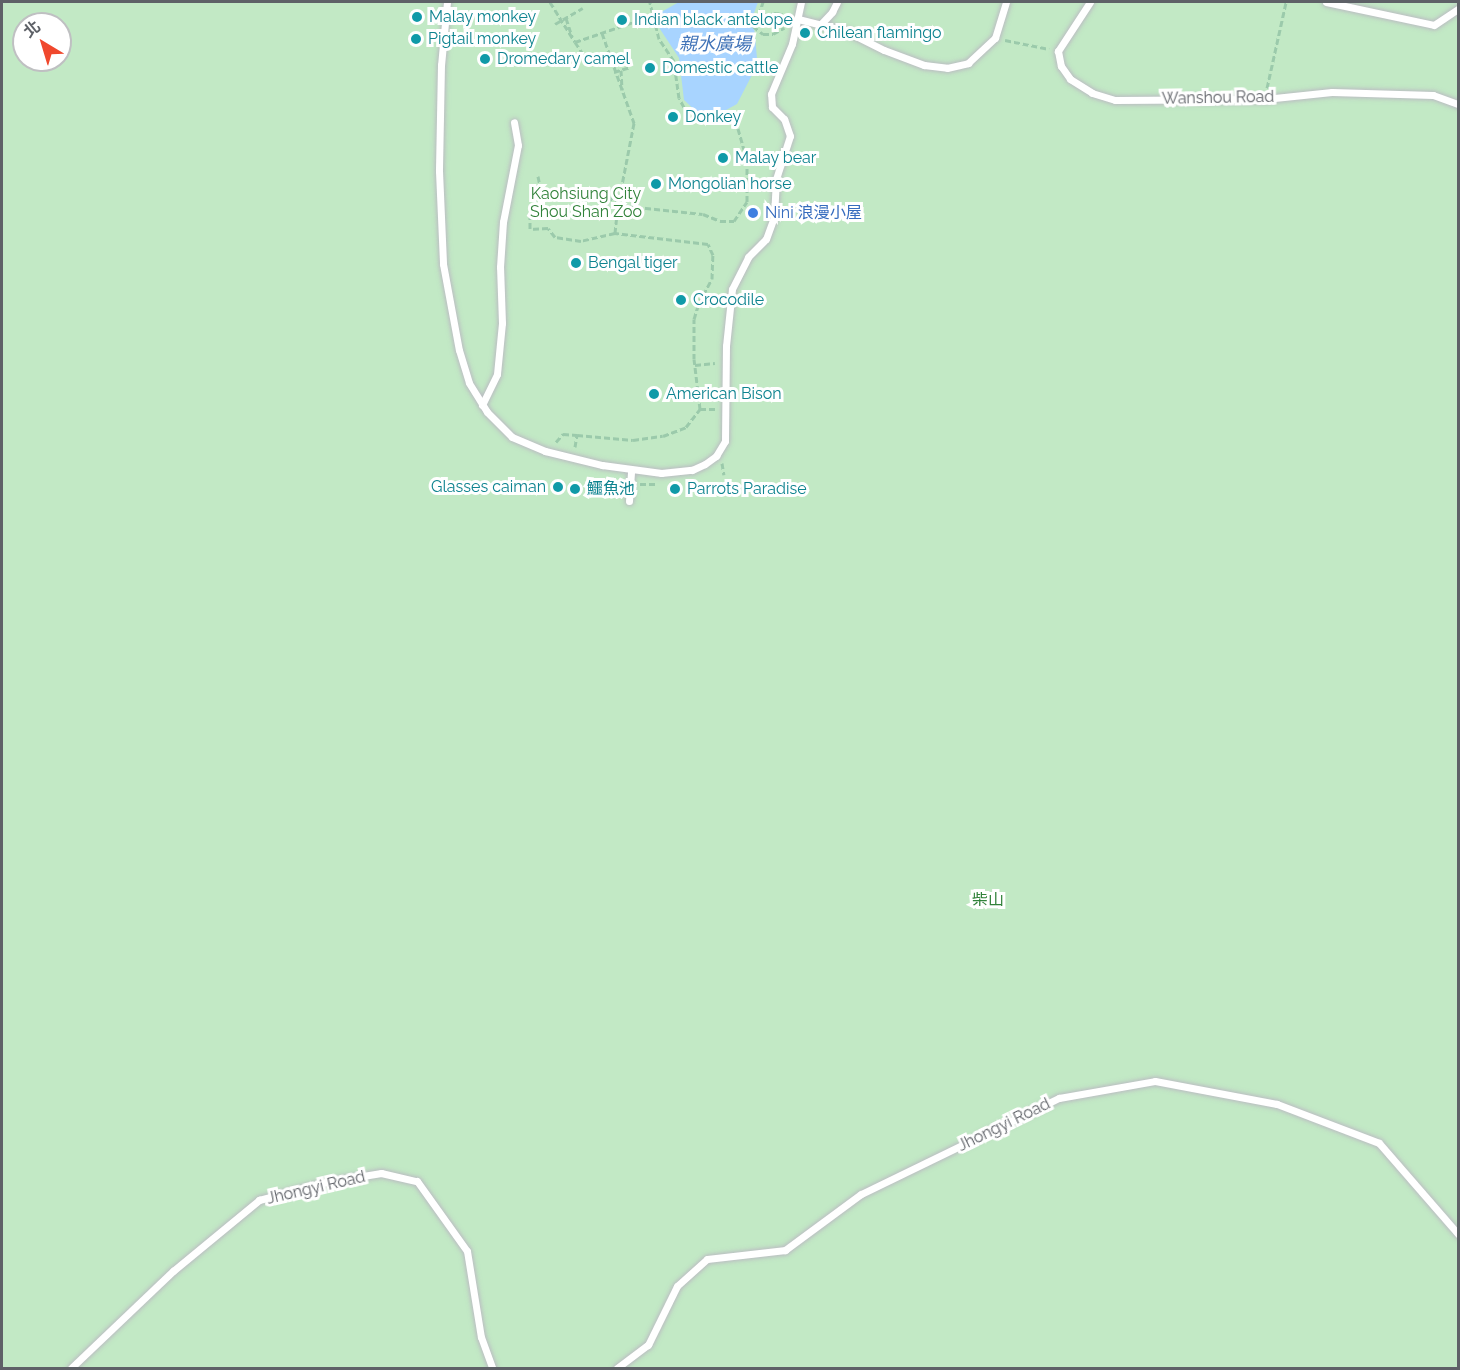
<!DOCTYPE html>
<html>
<head>
<meta charset="utf-8">
<style>
	body { margin:0 }
	#map { position:relative; width:1460px; height:1370px; overflow:hidden; background:#f0efe6; font-family:Raleway,"Noto Sans TC",sans-serif }
	div>[style] { position:absolute }
	.green>* { inset:0; background:#c2e9c5 }
	.water>* { inset:0; background:#a8d4ff }
	.path>* { height:3px; margin-top:-1.5px; transform-origin:0; background:repeating-linear-gradient(90deg,#9bcaab 0 6px,transparent 0 9px) }
	.roads { filter:drop-shadow(0 0 2px #bbbdc2) drop-shadow(0 0 2px #bbbdc2) }
	.lane>* { height:7px; margin:-3.5px; padding:0 3.5px; transform-origin:3.5px; border-radius:3.5px; background:#fff }
	.path-bridge>* { height:3px; margin-top:-1.5px; transform-origin:0; background:repeating-linear-gradient(90deg,#9bcaab 0 6px,transparent 0 9px) }
	.dots>* { width:16px; height:16px; translate:-50% -50%; box-sizing:border-box; border:3px solid #fff; border-radius:50% }
	span { translate:-50% -50%; white-space:nowrap; text-align:center; line-height:1.15; -webkit-text-stroke:6px #fff; paint-order:stroke }
	.culture-label { font-size:16px; color:#0d838f }
	.left { translate:0 -50%; text-align:left }
	.right { translate:-100% -50%; text-align:right }
	.street-label { font-size:16px; color:#5e6167 }
	.park-label { font-size:16px; color:#31823a }
	.shop-label { font-size:16px; color:#366cbe }
	.water-label { font-size:18px; color:#3f72b7; font-style:italic }
	.frame { position:absolute; inset:0; border:3px solid #5e6167; pointer-events:none }
	.north { position:absolute; left:12px; top:12px; width:60px; height:60px; box-sizing:border-box; background:#fff; border:2px solid #bfc0c2; border-radius:50%; rotate:322deg; font-size:16px; font-weight:700; line-height:24px; text-align:center; color:#5e6167 }
	.north::after { content:''; display:block; margin:auto; width:21px; height:27px; background:#f0482d; clip-path:polygon(50% 0,100% 100%,50% 72%,0 100%) }
</style>
</head>
<body>
<div id="map">
	<div class="green">
		<div style="clip-path:polygon(evenodd,2px 2px,1458px 2px,1458px 1368px,2px 1368px,2px 2px,24px 24px,60px 24px,60px 60px,24px 60px,24px 24px)"></div>
	</div>
	<div class="water">
		<div style="clip-path:polygon(679px 2px,758px 2px,753px 16px,757px 58px,753px 73px,737px 104px,717px 115px,699px 114px,684px 100px,679px 58px,658px 26px,656px 15px)"></div>
	</div>
	<div class="path">
		<div style="left:759px;top:15px;width:14px;rotate:-73deg"></div>
		<div style="left:753px;top:16px;width:24px;rotate:-7deg"></div>
		<div style="left:777px;top:13px;width:11px;rotate:15deg"></div>
		<div style="left:566px;top:18px;width:20px;rotate:72deg"></div>
		<div style="left:555px;top:24px;width:32px;rotate:-30deg"></div>
		<div style="left:753px;top:26px;width:13px;rotate:39deg"></div>
		<div style="left:763px;top:34px;width:10px"></div>
		<div style="left:773px;top:34px;width:13px;rotate:-29deg"></div>
		<div style="left:1005px;top:40px;width:45px;rotate:11.6deg"></div>
		<div style="left:575px;top:42px;width:22px;rotate:56deg"></div>
		<div style="left:621px;top:70px;width:20px;rotate:87deg"></div>
		<div style="left:614px;top:72px;width:17px;rotate:-17deg"></div>
		<div style="left:1267px;top:88px;width:88px;rotate:-77.5deg"></div>
		<div style="left:538px;top:176px;width:15px;rotate:79deg"></div>
		<div style="left:615px;top:233px;width:35px;rotate:167deg"></div>
		<div style="left:581px;top:241px;width:26px;rotate:-171deg"></div>
		<div style="left:555px;top:237px;width:11px;rotate:-128deg"></div>
		<div style="left:548px;top:228px;width:18px;rotate:177deg"></div>
		<div style="left:530px;top:229px;width:17px;rotate:-90deg"></div>
		<div style="left:530px;top:212px;width:14px;rotate:-17deg"></div>
		<div style="left:543px;top:208px;width:17px;rotate:-97deg"></div>
		<div style="left:541px;top:191px;width:30px;rotate:-4deg"></div>
		<div style="left:571px;top:189px;width:18px;rotate:56deg"></div>
		<div style="left:581px;top:204px;width:24px;rotate:-35deg"></div>
		<div style="left:601px;top:190px;width:23px;rotate:41deg"></div>
		<div style="left:695px;top:365px;width:20px;rotate:-6deg"></div>
		<div style="left:700px;top:409px;width:16px"></div>
		<div style="left:556px;top:442px;width:11px;rotate:-49deg"></div>
		<div style="left:563px;top:434px;width:14px;rotate:4deg"></div>
		<div style="left:575px;top:447px;width:12px;rotate:-81deg"></div>
		<div style="left:577px;top:435px;width:56px;rotate:5.1deg"></div>
		<div style="left:633px;top:440px;width:30px;rotate:-8deg"></div>
		<div style="left:663px;top:436px;width:25px;rotate:-21deg"></div>
		<div style="left:686px;top:427px;width:23px;rotate:-52deg"></div>
		<div style="left:700px;top:409px;width:50px;rotate:-96.8deg"></div>
		<div style="left:694px;top:359px;width:40px;rotate:-90deg"></div>
		<div style="left:694px;top:319px;width:17px;rotate:-73deg"></div>
		<div style="left:699px;top:303px;width:27px;rotate:-62deg"></div>
		<div style="left:712px;top:279px;width:24px;rotate:-88deg"></div>
		<div style="left:713px;top:255px;width:12px;rotate:-114deg"></div>
		<div style="left:708px;top:244px;width:94px;rotate:-173.3deg"></div>
		<div style="left:615px;top:233px;width:28px;rotate:-84deg"></div>
		<div style="left:618px;top:205px;width:85px;rotate:6deg"></div>
		<div style="left:703px;top:214px;width:18px;rotate:22deg"></div>
		<div style="left:720px;top:221px;width:14px"></div>
		<div style="left:734px;top:221px;width:23px;rotate:-56deg"></div>
		<div style="left:747px;top:202px;width:42px;rotate:-90deg"></div>
		<div style="left:747px;top:160px;width:36px;rotate:-106deg"></div>
		<div style="left:737px;top:125px;width:10px;rotate:-163deg"></div>
		<div style="left:727px;top:122px;width:29px;rotate:-174deg"></div>
		<div style="left:698px;top:119px;width:18px;rotate:-139deg"></div>
		<div style="left:684px;top:107px;width:10px;rotate:-119deg"></div>
		<div style="left:679px;top:98px;width:37px;rotate:-98deg"></div>
		<div style="left:674px;top:61px;width:27px;rotate:-124deg"></div>
		<div style="left:659px;top:39px;width:38px;rotate:-104deg"></div>
		<div style="left:722px;top:463px;width:12px;rotate:81deg"></div>
		<div style="left:640px;top:484px;width:15px"></div>
	</div>
	<div class="roads">
		<div class="lane">
			<div style="left:447px;top:2px;width:63px;rotate:95.4deg"></div>
			<div style="left:441px;top:65px;width:106px;rotate:91.1deg"></div>
			<div style="left:439px;top:171px;width:93px;rotate:87.5deg"></div>
			<div style="left:443px;top:264px;width:87px;rotate:79.5deg"></div>
			<div style="left:459px;top:350px;width:34px;rotate:73deg"></div>
			<div style="left:469px;top:383px;width:34px;rotate:58deg"></div>
			<div style="left:487px;top:412px;width:35px;rotate:45deg"></div>
			<div style="left:512px;top:437px;width:36px;rotate:23deg"></div>
			<div style="left:545px;top:451px;width:59px;rotate:13.8deg"></div>
			<div style="left:602px;top:465px;width:60px;rotate:7.7deg"></div>
			<div style="left:661px;top:473px;width:31px;rotate:-6deg"></div>
			<div style="left:692px;top:470px;width:14px;rotate:-25deg"></div>
			<div style="left:705px;top:464px;width:14px;rotate:-36deg"></div>
			<div style="left:716px;top:456px;width:17px;rotate:-59deg"></div>
			<div style="left:725px;top:441px;width:95px;rotate:-89.4deg"></div>
			<div style="left:726px;top:346px;width:57px;rotate:-84deg"></div>
			<div style="left:732px;top:289px;width:36px;rotate:-63deg"></div>
			<div style="left:748px;top:257px;width:25px;rotate:-45deg"></div>
			<div style="left:766px;top:239px;width:23px;rotate:-70deg"></div>
			<div style="left:774px;top:217px;width:38px;rotate:-87deg"></div>
			<div style="left:776px;top:179px;width:45px;rotate:-72deg"></div>
			<div style="left:790px;top:136px;width:18px;rotate:-109deg"></div>
			<div style="left:784px;top:119px;width:17px;rotate:-135deg"></div>
			<div style="left:772px;top:107px;width:13px;rotate:-94deg"></div>
			<div style="left:771px;top:94px;width:54px;rotate:-67.2deg"></div>
			<div style="left:792px;top:44px;width:43px;rotate:-77.9deg"></div>
			<div style="left:1090px;top:2px;width:59px;rotate:123.1deg"></div>
			<div style="left:1058px;top:51px;width:15px;rotate:79deg"></div>
			<div style="left:1061px;top:66px;width:16px;rotate:55deg"></div>
			<div style="left:1070px;top:79px;width:26px;rotate:32deg"></div>
			<div style="left:1092px;top:93px;width:24px;rotate:17deg"></div>
			<div style="left:1115px;top:100px;width:150px;rotate:-0.4deg"></div>
			<div style="left:1265px;top:99px;width:67px;rotate:-6deg"></div>
			<div style="left:1332px;top:92px;width:101px;rotate:1.7deg"></div>
			<div style="left:1433px;top:95px;width:27px;rotate:20deg"></div>
			<div style="left:1326px;top:2px;width:110px;rotate:12deg"></div>
			<div style="left:1434px;top:25px;width:29px;rotate:-34deg"></div>
			<div style="left:798px;top:19px;width:49px;rotate:14deg"></div>
			<div style="left:846px;top:31px;width:42px;rotate:26.6deg"></div>
			<div style="left:884px;top:50px;width:43px;rotate:20.6deg"></div>
			<div style="left:924px;top:65px;width:23px;rotate:7deg"></div>
			<div style="left:947px;top:68px;width:22px;rotate:-13deg"></div>
			<div style="left:968px;top:63px;width:37px;rotate:-43deg"></div>
			<div style="left:995px;top:38px;width:38px;rotate:-73deg"></div>
			<div style="left:820px;top:25px;width:18px;rotate:-47deg"></div>
			<div style="left:832px;top:12px;width:11px;rotate:-63deg"></div>
			<div style="left:482px;top:405px;width:34px;rotate:-64deg"></div>
			<div style="left:497px;top:374px;width:51px;rotate:-84.4deg"></div>
			<div style="left:502px;top:323px;width:56px;rotate:-92deg"></div>
			<div style="left:500px;top:267px;width:45px;rotate:-86.2deg"></div>
			<div style="left:503px;top:222px;width:78px;rotate:-79deg"></div>
			<div style="left:518px;top:145px;width:23px;rotate:-100deg"></div>
			<div style="left:629px;top:501px;width:31px;rotate:-86deg"></div>
			<div style="left:71px;top:1368px;width:141px;rotate:-43.6deg"></div>
			<div style="left:173px;top:1271px;width:112px;rotate:-39.5deg"></div>
			<div style="left:259px;top:1200px;width:69px;rotate:-15deg"></div>
			<div style="left:326px;top:1182px;width:56px;rotate:-9.3deg"></div>
			<div style="left:381px;top:1173px;width:37px;rotate:13deg"></div>
			<div style="left:417px;top:1181px;width:86px;rotate:54.5deg"></div>
			<div style="left:467px;top:1251px;width:87px;rotate:80.8deg"></div>
			<div style="left:481px;top:1337px;width:33px;rotate:70deg"></div>
			<div style="left:617px;top:1368px;width:39px;rotate:-37deg"></div>
			<div style="left:648px;top:1345px;width:66px;rotate:-63.8deg"></div>
			<div style="left:677px;top:1286px;width:40px;rotate:-42deg"></div>
			<div style="left:707px;top:1259px;width:79px;rotate:-6.6deg"></div>
			<div style="left:785px;top:1250px;width:94px;rotate:-36.4deg"></div>
			<div style="left:861px;top:1194px;width:220px;rotate:-25.9deg"></div>
			<div style="left:1059px;top:1098px;width:97px;rotate:-10deg"></div>
			<div style="left:1155px;top:1081px;width:124px;rotate:10.7deg"></div>
			<div style="left:1277px;top:1104px;width:109px;rotate:20.9deg"></div>
			<div style="left:1379px;top:1143px;width:121px;rotate:49deg"></div>
		</div>
	</div>
	<div class="path-bridge">
		<div style="left:550px;top:2px;width:47px;rotate:58deg"></div>
		<div style="left:575px;top:42px;width:83px;rotate:-18.9deg"></div>
		<div style="left:602px;top:33px;width:96px;rotate:70.4deg"></div>
		<div style="left:634px;top:123px;width:84px;rotate:101deg"></div>
	</div>
	<div class="dots">
		<div style="left:417px;top:17px;background:#0f9aa8"></div>
		<div style="left:622px;top:20px;background:#0f9aa8"></div>
		<div style="left:805px;top:33px;background:#0f9aa8"></div>
		<div style="left:416px;top:39px;background:#0f9aa8"></div>
		<div style="left:485px;top:59px;background:#0f9aa8"></div>
		<div style="left:650px;top:68px;background:#0f9aa8"></div>
		<div style="left:673px;top:117px;background:#0f9aa8"></div>
		<div style="left:723px;top:158px;background:#0f9aa8"></div>
		<div style="left:656px;top:184px;background:#0f9aa8"></div>
		<div style="left:753px;top:213px;background:#3f7fe0"></div>
		<div style="left:576px;top:263px;background:#0f9aa8"></div>
		<div style="left:681px;top:300px;background:#0f9aa8"></div>
		<div style="left:654px;top:394px;background:#0f9aa8"></div>
		<div style="left:558px;top:487px;background:#0f9aa8"></div>
		<div style="left:575px;top:489px;background:#0f9aa8"></div>
		<div style="left:675px;top:489px;background:#0f9aa8"></div>
	</div>
	<div class="culture-label">
		<span class="left" style="left:429px;top:17px">Malay monkey</span>
		<span class="left" style="left:634px;top:20px">Indian black antelope</span>
		<span class="left" style="left:817px;top:33px">Chilean flamingo</span>
		<span class="left" style="left:428px;top:39px">Pigtail monkey</span>
		<span class="left" style="left:497px;top:59px">Dromedary camel</span>
		<span class="left" style="left:662px;top:68px">Domestic cattle</span>
		<span class="left" style="left:685px;top:117px">Donkey</span>
		<span class="left" style="left:735px;top:158px">Malay bear</span>
		<span class="left" style="left:668px;top:184px">Mongolian horse</span>
		<span class="left" style="left:588px;top:263px">Bengal tiger</span>
		<span class="left" style="left:693px;top:300px">Crocodile</span>
		<span class="left" style="left:666px;top:394px">American Bison</span>
		<span class="right" style="left:546px;top:487px">Glasses caiman</span>
		<span class="left" style="left:587px;top:489px">鱷魚池</span>
		<span class="left" style="left:687px;top:489px">Parrots Paradise</span>
	</div>
	<div class="street-label">
		<span style="left:1218px;top:98px;rotate:-1deg">Wanshou Road</span>
		<span style="left:1004px;top:1125px;rotate:-26deg">Jhongyi Road</span>
		<span style="left:316px;top:1188px;rotate:-13deg">Jhongyi Road</span>
	</div>
	<div class="park-label">
		<span style="left:586px;top:203px">Kaohsiung City<br>Shou Shan Zoo</span>
		<span style="left:988px;top:900px">柴山</span>
	</div>
	<div class="shop-label">
		<span class="left" style="left:765px;top:213px">Nini 浪漫小屋</span>
	</div>
	<div class="water-label">
		<span style="left:715px;top:44px">親水廣場</span>
	</div>
	<div class="frame"></div>
	<div class="north">北</div>
</div>
</body>
</html>
